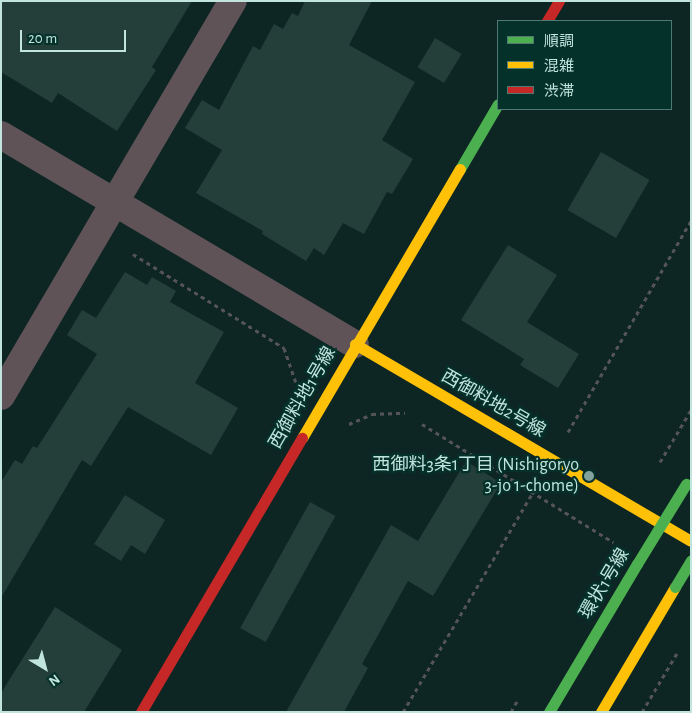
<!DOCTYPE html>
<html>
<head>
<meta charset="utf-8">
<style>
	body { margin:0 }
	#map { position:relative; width:692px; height:713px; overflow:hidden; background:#0e2623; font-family:"Alegreya Sans","Noto Sans JP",sans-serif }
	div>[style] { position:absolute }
	.building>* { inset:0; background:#243e3a; transform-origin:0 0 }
	.path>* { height:3px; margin-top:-1.5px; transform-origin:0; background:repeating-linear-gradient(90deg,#555456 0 4px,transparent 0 8px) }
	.street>* { height:28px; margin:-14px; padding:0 14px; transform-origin:14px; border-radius:14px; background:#605358 }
	.fast>* { height:11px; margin:-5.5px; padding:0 5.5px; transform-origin:5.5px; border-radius:5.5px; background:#4caf50 }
	.slow>* { height:11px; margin:-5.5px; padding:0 5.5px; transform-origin:5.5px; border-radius:5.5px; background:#ffc107 }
	.jam>* { height:11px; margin:-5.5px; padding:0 5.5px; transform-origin:5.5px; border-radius:5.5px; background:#c62828 }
	.fast-bridge>* { height:11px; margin:-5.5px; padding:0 5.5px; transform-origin:5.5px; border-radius:5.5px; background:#4caf50 }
	.dots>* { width:14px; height:14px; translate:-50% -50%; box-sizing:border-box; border:2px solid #04312a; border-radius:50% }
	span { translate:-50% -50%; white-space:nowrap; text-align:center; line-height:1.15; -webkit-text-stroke:4.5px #04312a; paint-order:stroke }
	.street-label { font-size:18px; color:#c1e5dd }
	.poi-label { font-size:18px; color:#c1e5dd }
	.right { translate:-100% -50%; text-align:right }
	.frame { position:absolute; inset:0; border:2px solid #c1e5dd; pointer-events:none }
	.legend { position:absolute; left:497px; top:20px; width:175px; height:90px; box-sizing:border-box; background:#04312a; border:1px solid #507972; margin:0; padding:6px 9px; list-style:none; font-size:15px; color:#c1e5dd }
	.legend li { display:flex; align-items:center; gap:10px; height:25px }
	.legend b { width:25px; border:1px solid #507972 }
	.north { position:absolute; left:20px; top:643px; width:50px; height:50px; -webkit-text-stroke:4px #04312a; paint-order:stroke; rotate:143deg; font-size:14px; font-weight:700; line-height:20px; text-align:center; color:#c1e5dd }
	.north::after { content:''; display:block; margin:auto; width:18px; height:22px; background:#c1e5dd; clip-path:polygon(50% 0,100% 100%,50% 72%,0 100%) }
	.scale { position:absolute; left:20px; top:30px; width:106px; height:22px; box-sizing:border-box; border:2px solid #c1e5dd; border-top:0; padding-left:6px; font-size:15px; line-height:18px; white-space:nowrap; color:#c1e5dd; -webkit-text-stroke:4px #04312a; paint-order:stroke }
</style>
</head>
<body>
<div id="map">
	<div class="building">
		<div style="clip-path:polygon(1px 1px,192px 1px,152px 67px,156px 70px,117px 131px,58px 93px,52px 103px,1px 72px)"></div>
		<div style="clip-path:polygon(305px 1px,372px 1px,349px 45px,415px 82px,382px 140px,413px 159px,392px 194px,387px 192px,364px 234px,343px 223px,324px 255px,314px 248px,306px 261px,262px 234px,263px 231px,196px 193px,222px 150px,185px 128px,202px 100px,219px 110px,253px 46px,260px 50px,274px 24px,283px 29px,292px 13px,298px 16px)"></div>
		<div style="left:435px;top:38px;width:31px;height:34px;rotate:31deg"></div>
		<div style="left:601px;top:152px;width:56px;height:67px;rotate:30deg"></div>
		<div style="clip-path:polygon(508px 245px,557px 275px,527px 322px,579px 354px,558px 388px,520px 365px,524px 359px,461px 320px)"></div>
		<div style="clip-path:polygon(125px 272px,147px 285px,152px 277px,176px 291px,170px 302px,224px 332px,195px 383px,238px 408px,211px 455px,128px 407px,91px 466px,82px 460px,1px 598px,1px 482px,15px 460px,22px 464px,33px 446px,37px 448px,97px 354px,67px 335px,82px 310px,96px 318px)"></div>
		<div style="clip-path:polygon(466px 461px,501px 483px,433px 596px,408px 581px,362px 664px,368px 668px,344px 712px,286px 712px,391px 525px,418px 541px)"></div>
		<div style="clip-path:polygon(125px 495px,165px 520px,145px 554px,131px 545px,121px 561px,94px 544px)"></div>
		<div style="left:310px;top:502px;width:29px;height:144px;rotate:29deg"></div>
		<div style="clip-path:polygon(55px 607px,122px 650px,84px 712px,1px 712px,1px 693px)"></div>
	</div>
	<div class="path">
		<div style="left:133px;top:254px;width:178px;rotate:31.9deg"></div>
		<div style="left:284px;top:348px;width:36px;rotate:71deg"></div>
		<div style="left:349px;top:424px;width:25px;rotate:-23deg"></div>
		<div style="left:372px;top:414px;width:33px;rotate:-2deg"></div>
		<div style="left:422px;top:424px;width:225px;rotate:31.7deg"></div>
		<div style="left:568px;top:432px;width:244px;rotate:-59.8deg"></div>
		<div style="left:660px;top:462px;width:61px;rotate:-59.2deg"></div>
		<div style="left:403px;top:712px;width:261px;rotate:-59.4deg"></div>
		<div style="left:511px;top:712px;width:13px;rotate:-61deg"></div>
		<div style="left:642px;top:712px;width:69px;rotate:-59.3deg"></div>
	</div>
	<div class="street">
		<div style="left:1px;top:135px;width:411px;rotate:30.6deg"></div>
		<div style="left:1px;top:396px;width:458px;rotate:-59.6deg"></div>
	</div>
	<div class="fast">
		<div style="left:460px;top:169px;width:75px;rotate:-59.7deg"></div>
		<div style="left:549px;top:712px;width:172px;rotate:-59.3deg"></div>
	</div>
	<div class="slow">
		<div style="left:355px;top:344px;width:389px;rotate:30.4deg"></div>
		<div style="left:302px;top:438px;width:312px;rotate:-59.6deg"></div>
		<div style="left:601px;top:712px;width:145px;rotate:-59.4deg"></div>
	</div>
	<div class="jam">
		<div style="left:547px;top:21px;width:23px;rotate:-59deg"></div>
		<div style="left:141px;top:712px;width:318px;rotate:-59.6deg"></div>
	</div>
	<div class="fast-bridge">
		<div style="left:637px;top:564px;width:94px;rotate:-58.5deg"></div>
		<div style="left:675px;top:587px;width:31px;rotate:-59deg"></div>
	</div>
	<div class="dots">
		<div style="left:589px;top:476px;background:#82a29c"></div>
	</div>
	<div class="street-label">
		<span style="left:303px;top:398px;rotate:-60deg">西御料地1号線</span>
		<span style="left:493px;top:404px;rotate:30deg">西御料地2号線</span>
		<span style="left:605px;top:584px;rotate:-59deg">環状1号線</span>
	</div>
	<div class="poi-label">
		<span class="right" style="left:579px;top:476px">西御料3条1丁目 (Nishigoryo<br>3-jo 1-chome)</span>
	</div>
	<div class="frame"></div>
	<ul class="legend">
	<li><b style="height:6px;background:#4caf50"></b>順調</li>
	<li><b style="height:6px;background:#ffc107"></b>混雑</li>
	<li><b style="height:6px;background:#c62828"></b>渋滞</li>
	</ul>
	<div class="north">N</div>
	<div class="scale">20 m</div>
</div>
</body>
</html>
